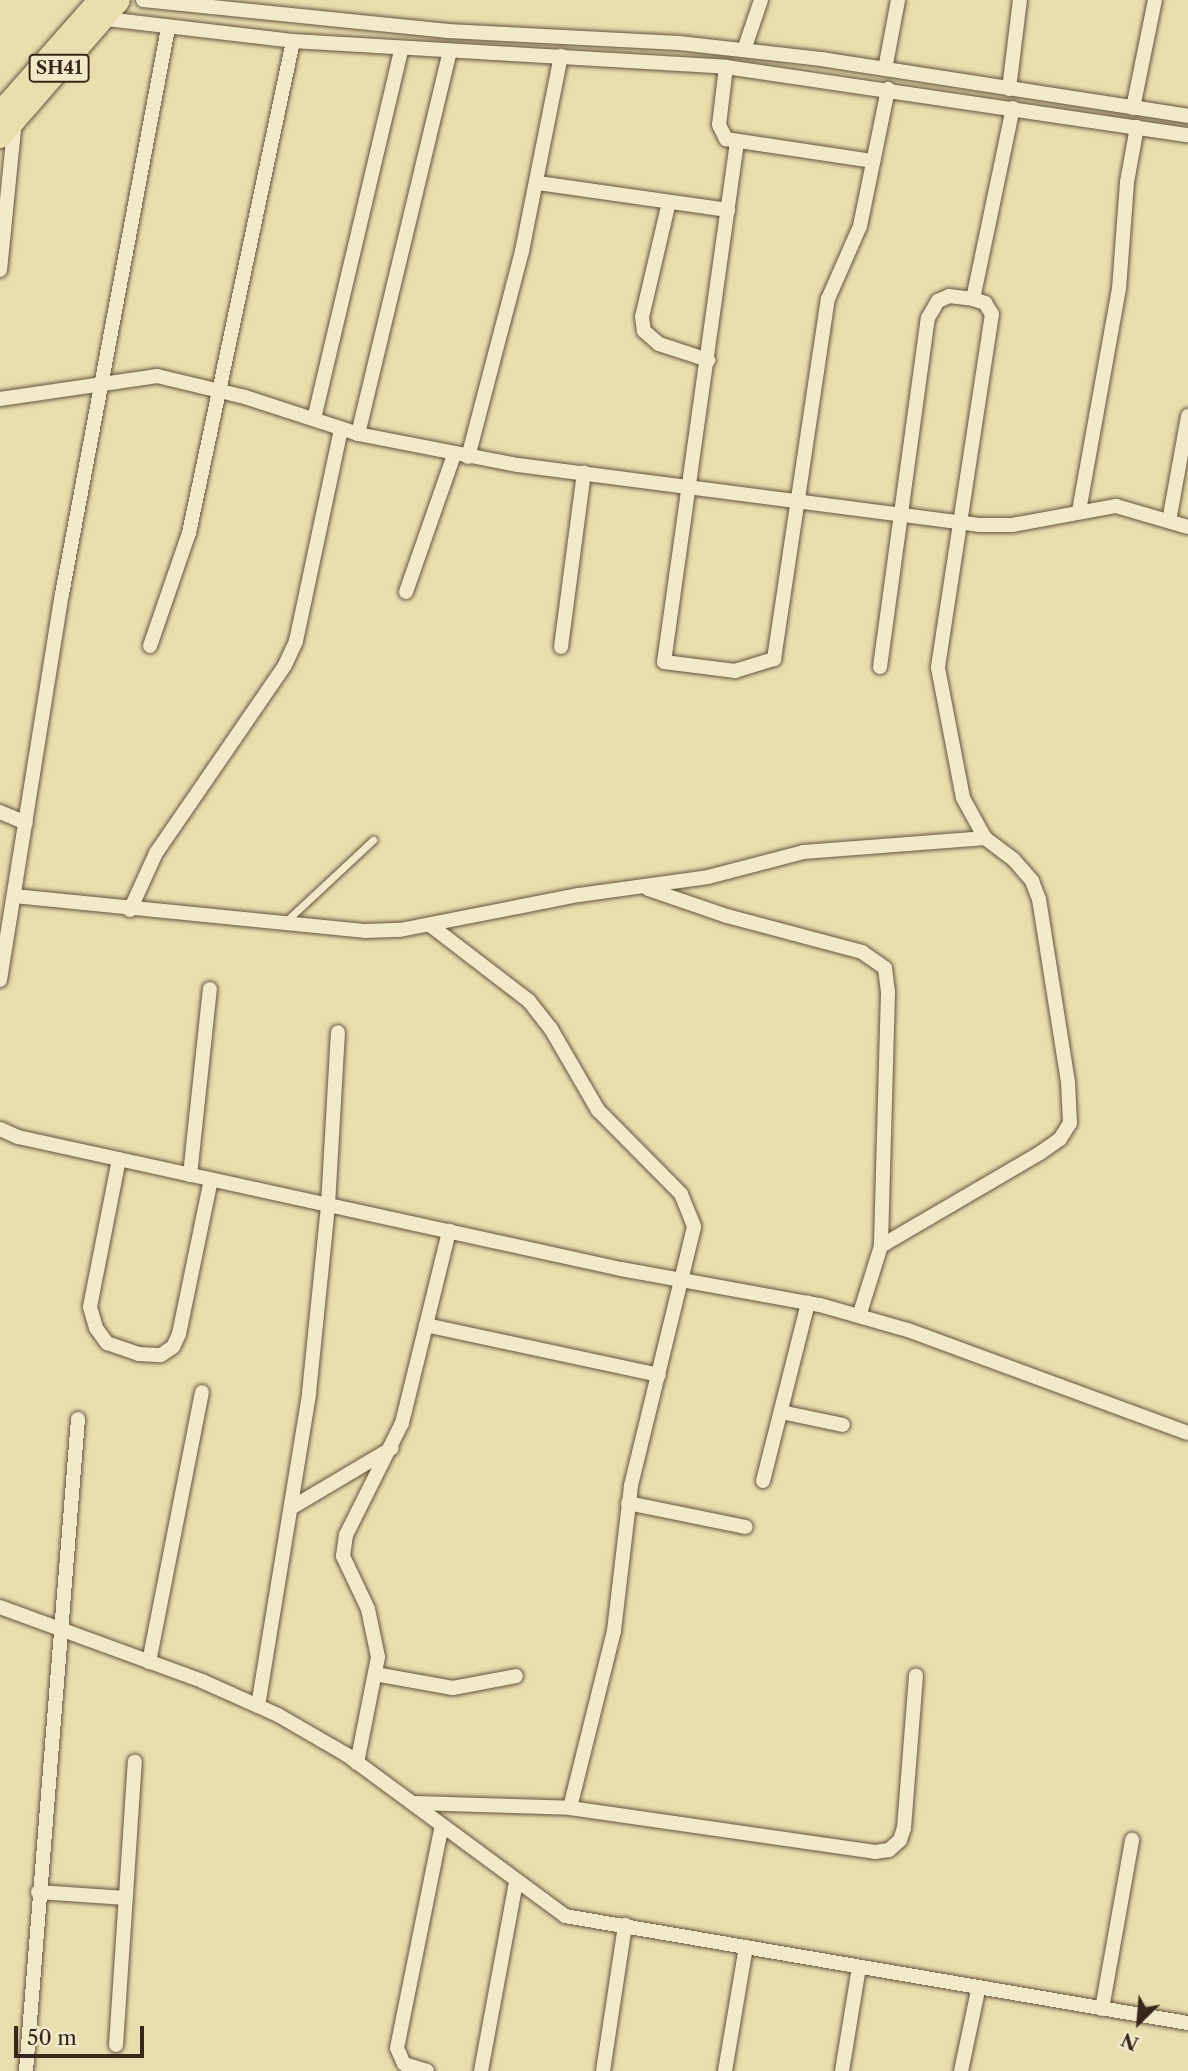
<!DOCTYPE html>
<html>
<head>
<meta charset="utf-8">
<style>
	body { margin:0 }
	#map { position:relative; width:1188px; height:2071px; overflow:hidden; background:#eaddad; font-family:"Libre Caslon Text",serif }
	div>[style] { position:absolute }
	.roads { filter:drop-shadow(0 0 2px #645440) drop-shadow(0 0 2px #645440) }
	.lane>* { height:7px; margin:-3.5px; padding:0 3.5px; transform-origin:3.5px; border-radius:3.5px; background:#f1e9ca }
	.street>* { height:14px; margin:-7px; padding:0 7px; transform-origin:7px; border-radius:7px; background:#f1e9ca }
	.primary>* { height:21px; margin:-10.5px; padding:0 10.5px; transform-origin:10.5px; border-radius:10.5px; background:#eaddad }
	span { translate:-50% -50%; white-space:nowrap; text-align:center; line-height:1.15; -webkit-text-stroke:7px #f1e9ca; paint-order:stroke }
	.shield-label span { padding:2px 5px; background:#f1e9ca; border:2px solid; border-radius:5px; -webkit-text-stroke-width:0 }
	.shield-label { font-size:18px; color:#38261b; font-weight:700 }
	.north { position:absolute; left:1104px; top:1987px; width:70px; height:70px; -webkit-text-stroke:5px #f1e9ca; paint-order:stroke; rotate:205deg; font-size:19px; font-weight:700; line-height:28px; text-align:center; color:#38261b }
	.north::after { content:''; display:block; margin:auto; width:24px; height:32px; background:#38261b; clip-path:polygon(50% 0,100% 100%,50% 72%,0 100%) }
	.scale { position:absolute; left:14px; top:2026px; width:130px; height:32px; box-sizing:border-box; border:4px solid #38261b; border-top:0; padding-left:9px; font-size:21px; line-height:24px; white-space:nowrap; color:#38261b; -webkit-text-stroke:5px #f1e9ca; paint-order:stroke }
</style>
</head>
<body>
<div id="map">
	<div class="roads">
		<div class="lane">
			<div style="left:284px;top:923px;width:122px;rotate:-43deg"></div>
		</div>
		<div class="street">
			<div style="left:143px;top:0;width:307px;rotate:5.8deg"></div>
			<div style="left:448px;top:31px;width:231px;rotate:3deg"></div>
			<div style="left:679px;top:43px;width:143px;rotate:6.4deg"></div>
			<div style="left:821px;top:59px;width:371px;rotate:8.8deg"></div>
			<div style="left:98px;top:18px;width:196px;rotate:6.7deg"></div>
			<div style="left:293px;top:41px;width:434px;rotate:3.4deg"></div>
			<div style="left:726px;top:67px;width:467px;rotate:8.4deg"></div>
			<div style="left:744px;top:50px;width:53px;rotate:-71.2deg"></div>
			<div style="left:726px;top:67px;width:58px;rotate:96.9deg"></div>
			<div style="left:719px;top:125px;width:16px;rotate:63deg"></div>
			<div style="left:726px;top:139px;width:149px;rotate:8.5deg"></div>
			<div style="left:885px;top:69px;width:70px;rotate:-79.3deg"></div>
			<div style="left:1009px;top:89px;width:90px;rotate:-83deg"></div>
			<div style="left:1133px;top:108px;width:110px;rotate:-78.5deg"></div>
			<div style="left:737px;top:142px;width:525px;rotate:97.99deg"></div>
			<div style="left:664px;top:662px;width:72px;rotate:7.2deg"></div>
			<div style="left:735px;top:671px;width:41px;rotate:-17.1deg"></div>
			<div style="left:774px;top:659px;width:364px;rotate:-81.5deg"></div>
			<div style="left:828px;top:299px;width:80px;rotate:-66.3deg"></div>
			<div style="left:860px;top:226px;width:140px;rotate:-78.4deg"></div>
			<div style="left:538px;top:183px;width:192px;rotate:8.1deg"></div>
			<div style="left:669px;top:202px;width:118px;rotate:103.2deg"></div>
			<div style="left:642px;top:317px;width:14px;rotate:82deg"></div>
			<div style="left:644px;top:331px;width:20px;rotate:41deg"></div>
			<div style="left:659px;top:344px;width:52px;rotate:18.1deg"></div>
			<div style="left:0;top:270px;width:151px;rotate:-84.3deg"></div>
			<div style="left:973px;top:299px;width:195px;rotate:-78.2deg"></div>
			<div style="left:0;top:399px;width:159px;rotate:-8.3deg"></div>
			<div style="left:157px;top:376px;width:90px;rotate:13.4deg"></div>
			<div style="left:245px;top:397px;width:119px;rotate:18.1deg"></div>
			<div style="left:358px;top:434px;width:163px;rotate:11deg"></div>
			<div style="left:518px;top:465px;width:465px;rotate:7.4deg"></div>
			<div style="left:979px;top:525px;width:33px"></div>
			<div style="left:1012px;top:525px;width:106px;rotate:-10.4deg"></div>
			<div style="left:1116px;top:506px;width:75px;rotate:16.3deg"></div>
			<div style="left:314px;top:419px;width:381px;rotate:-76.7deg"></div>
			<div style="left:358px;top:434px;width:394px;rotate:-76.5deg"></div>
			<div style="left:468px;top:457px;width:213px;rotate:-75.3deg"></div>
			<div style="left:522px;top:251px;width:199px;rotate:-78.7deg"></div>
			<div style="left:1079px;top:511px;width:226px;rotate:-79.8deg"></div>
			<div style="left:1119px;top:289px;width:107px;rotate:-85.7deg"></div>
			<div style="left:1127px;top:182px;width:56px;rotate:-79.7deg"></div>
			<div style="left:1169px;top:521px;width:107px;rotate:-79.7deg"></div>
			<div style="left:406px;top:592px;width:145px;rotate:-70.7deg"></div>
			<div style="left:150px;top:646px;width:120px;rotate:-71deg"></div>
			<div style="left:189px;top:533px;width:503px;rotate:-78.06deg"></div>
			<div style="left:561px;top:647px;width:176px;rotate:-82.5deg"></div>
			<div style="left:880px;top:667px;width:352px;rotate:-82.2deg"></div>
			<div style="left:928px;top:318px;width:20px;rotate:-60deg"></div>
			<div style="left:938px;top:301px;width:12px;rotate:-24deg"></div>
			<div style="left:949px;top:296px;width:24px;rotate:7deg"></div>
			<div style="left:973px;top:299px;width:13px;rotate:18deg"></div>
			<div style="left:985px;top:303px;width:13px;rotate:58deg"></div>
			<div style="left:992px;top:314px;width:358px;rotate:98.7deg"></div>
			<div style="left:938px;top:668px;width:132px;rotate:79.1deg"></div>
			<div style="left:963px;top:798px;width:46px;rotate:61.2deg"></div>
			<div style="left:985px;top:838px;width:36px;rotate:37deg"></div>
			<div style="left:1014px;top:860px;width:28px;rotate:49deg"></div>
			<div style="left:1032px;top:881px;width:19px;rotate:69deg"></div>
			<div style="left:1039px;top:899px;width:185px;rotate:81deg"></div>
			<div style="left:1068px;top:1082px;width:41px;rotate:87.2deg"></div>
			<div style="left:1070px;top:1123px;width:19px;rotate:122deg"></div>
			<div style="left:1060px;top:1139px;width:24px;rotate:145deg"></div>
			<div style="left:1040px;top:1153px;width:184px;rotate:149.7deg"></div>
			<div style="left:0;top:812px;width:28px;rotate:23deg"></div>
			<div style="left:648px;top:889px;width:83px;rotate:18.9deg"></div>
			<div style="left:727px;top:916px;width:140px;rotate:14.9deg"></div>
			<div style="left:862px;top:952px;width:28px;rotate:35deg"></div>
			<div style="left:885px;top:968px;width:24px;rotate:83deg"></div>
			<div style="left:888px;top:992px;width:254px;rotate:91.6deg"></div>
			<div style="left:881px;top:1246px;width:73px;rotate:107.4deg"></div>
			<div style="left:14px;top:896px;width:354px;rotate:5.7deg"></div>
			<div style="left:366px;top:931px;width:34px;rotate:-2deg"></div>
			<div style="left:400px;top:930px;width:182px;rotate:-11.1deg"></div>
			<div style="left:579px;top:895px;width:130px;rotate:-7.9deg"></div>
			<div style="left:708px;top:877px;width:99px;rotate:-14.6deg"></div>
			<div style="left:804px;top:852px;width:182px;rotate:-4.4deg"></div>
			<div style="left:130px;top:910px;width:63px;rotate:-65.5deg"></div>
			<div style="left:156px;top:853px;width:228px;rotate:-55.5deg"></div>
			<div style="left:285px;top:665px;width:26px;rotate:-65deg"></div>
			<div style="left:296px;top:641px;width:217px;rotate:-78deg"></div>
			<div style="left:430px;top:925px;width:125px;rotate:37.5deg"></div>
			<div style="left:529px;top:1001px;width:36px;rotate:52deg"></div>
			<div style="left:551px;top:1029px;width:94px;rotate:59.9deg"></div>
			<div style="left:598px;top:1110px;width:118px;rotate:45.3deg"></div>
			<div style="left:681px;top:1194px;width:35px;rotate:68deg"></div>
			<div style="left:694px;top:1227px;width:267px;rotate:103.7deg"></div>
			<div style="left:631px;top:1486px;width:146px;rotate:96.7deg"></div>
			<div style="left:614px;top:1631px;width:182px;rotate:104deg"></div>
			<div style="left:0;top:980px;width:391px;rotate:-80.9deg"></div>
			<div style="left:62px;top:594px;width:576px;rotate:-79.39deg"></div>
			<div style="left:0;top:1129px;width:20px;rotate:24deg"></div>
			<div style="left:18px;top:1137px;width:617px;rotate:12.35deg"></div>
			<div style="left:621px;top:1269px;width:202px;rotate:10.3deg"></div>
			<div style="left:820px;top:1305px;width:91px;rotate:15.9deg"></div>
			<div style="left:908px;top:1330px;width:298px;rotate:20.2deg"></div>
			<div style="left:119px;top:1159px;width:151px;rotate:101.1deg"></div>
			<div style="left:90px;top:1307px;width:22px;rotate:74deg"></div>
			<div style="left:96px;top:1328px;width:19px;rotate:54deg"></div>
			<div style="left:107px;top:1343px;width:34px;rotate:19deg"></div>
			<div style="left:139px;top:1354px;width:22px;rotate:3deg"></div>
			<div style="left:161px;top:1355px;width:14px;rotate:-34deg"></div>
			<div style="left:173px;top:1347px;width:14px;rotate:-65deg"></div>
			<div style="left:179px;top:1334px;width:158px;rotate:-78.3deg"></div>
			<div style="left:190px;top:1175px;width:187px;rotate:-83.9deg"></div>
			<div style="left:426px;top:1325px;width:238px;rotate:12.1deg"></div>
			<div style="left:781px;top:1412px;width:63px;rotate:11.8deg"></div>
			<div style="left:763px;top:1481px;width:184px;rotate:-75.8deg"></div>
			<div style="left:628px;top:1503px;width:120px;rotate:11.5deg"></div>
			<div style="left:291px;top:1508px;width:117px;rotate:-30.7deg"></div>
			<div style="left:0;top:1607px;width:215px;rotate:20.1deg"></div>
			<div style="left:202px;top:1681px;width:83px;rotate:24.1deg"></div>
			<div style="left:278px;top:1715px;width:80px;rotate:30.1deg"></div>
			<div style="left:347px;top:1755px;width:271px;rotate:36.4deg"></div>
			<div style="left:565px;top:1916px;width:632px;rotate:9.75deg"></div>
			<div style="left:149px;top:1662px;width:275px;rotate:-78.9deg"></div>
			<div style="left:375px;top:1674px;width:79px;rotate:10.2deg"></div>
			<div style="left:453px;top:1688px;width:64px;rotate:-10.8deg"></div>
			<div style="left:258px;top:1706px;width:317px;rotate:-80.7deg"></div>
			<div style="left:309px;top:1393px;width:189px;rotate:-84.2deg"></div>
			<div style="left:328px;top:1205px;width:173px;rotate:-86.7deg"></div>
			<div style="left:357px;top:1763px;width:108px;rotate:-78.8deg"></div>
			<div style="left:378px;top:1657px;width:49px;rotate:-101.8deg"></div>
			<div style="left:368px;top:1609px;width:59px;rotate:-115.3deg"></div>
			<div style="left:343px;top:1556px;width:21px;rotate:-82deg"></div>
			<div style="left:346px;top:1535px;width:125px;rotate:-63.4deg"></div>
			<div style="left:402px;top:1423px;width:198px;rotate:-76.2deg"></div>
			<div style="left:415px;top:1803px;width:155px;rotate:1.8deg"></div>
			<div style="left:570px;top:1808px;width:308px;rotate:8.2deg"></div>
			<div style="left:875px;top:1852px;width:14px;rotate:-8deg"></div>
			<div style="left:889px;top:1850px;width:15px;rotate:-42deg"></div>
			<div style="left:900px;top:1840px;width:13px;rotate:-72deg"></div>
			<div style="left:904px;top:1828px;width:153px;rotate:-85.5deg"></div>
			<div style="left:38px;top:1892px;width:88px;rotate:3.9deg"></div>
			<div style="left:1102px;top:2009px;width:172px;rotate:-79.9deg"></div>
			<div style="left:116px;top:2045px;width:284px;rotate:-86.2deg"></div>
			<div style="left:26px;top:2071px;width:654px;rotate:-85.44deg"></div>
			<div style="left:427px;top:2071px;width:24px;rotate:-163deg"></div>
			<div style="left:404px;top:2064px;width:17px;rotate:-114deg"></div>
			<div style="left:397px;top:2048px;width:227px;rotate:-78.6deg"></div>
			<div style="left:481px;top:2071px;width:192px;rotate:-79.5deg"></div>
			<div style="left:603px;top:2071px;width:148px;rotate:-81.4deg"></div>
			<div style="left:725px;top:2071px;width:126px;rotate:-80.4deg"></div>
			<div style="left:842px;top:2071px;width:105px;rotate:-80.7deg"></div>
			<div style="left:961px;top:2071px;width:83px;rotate:-78.1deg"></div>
		</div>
		<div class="primary">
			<div style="left:0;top:111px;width:148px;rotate:-48.6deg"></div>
			<div style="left:0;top:137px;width:181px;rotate:-49deg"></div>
		</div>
	</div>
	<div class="shield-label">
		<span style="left:59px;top:68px">SH41</span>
	</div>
	<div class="north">N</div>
	<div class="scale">50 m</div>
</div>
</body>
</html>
